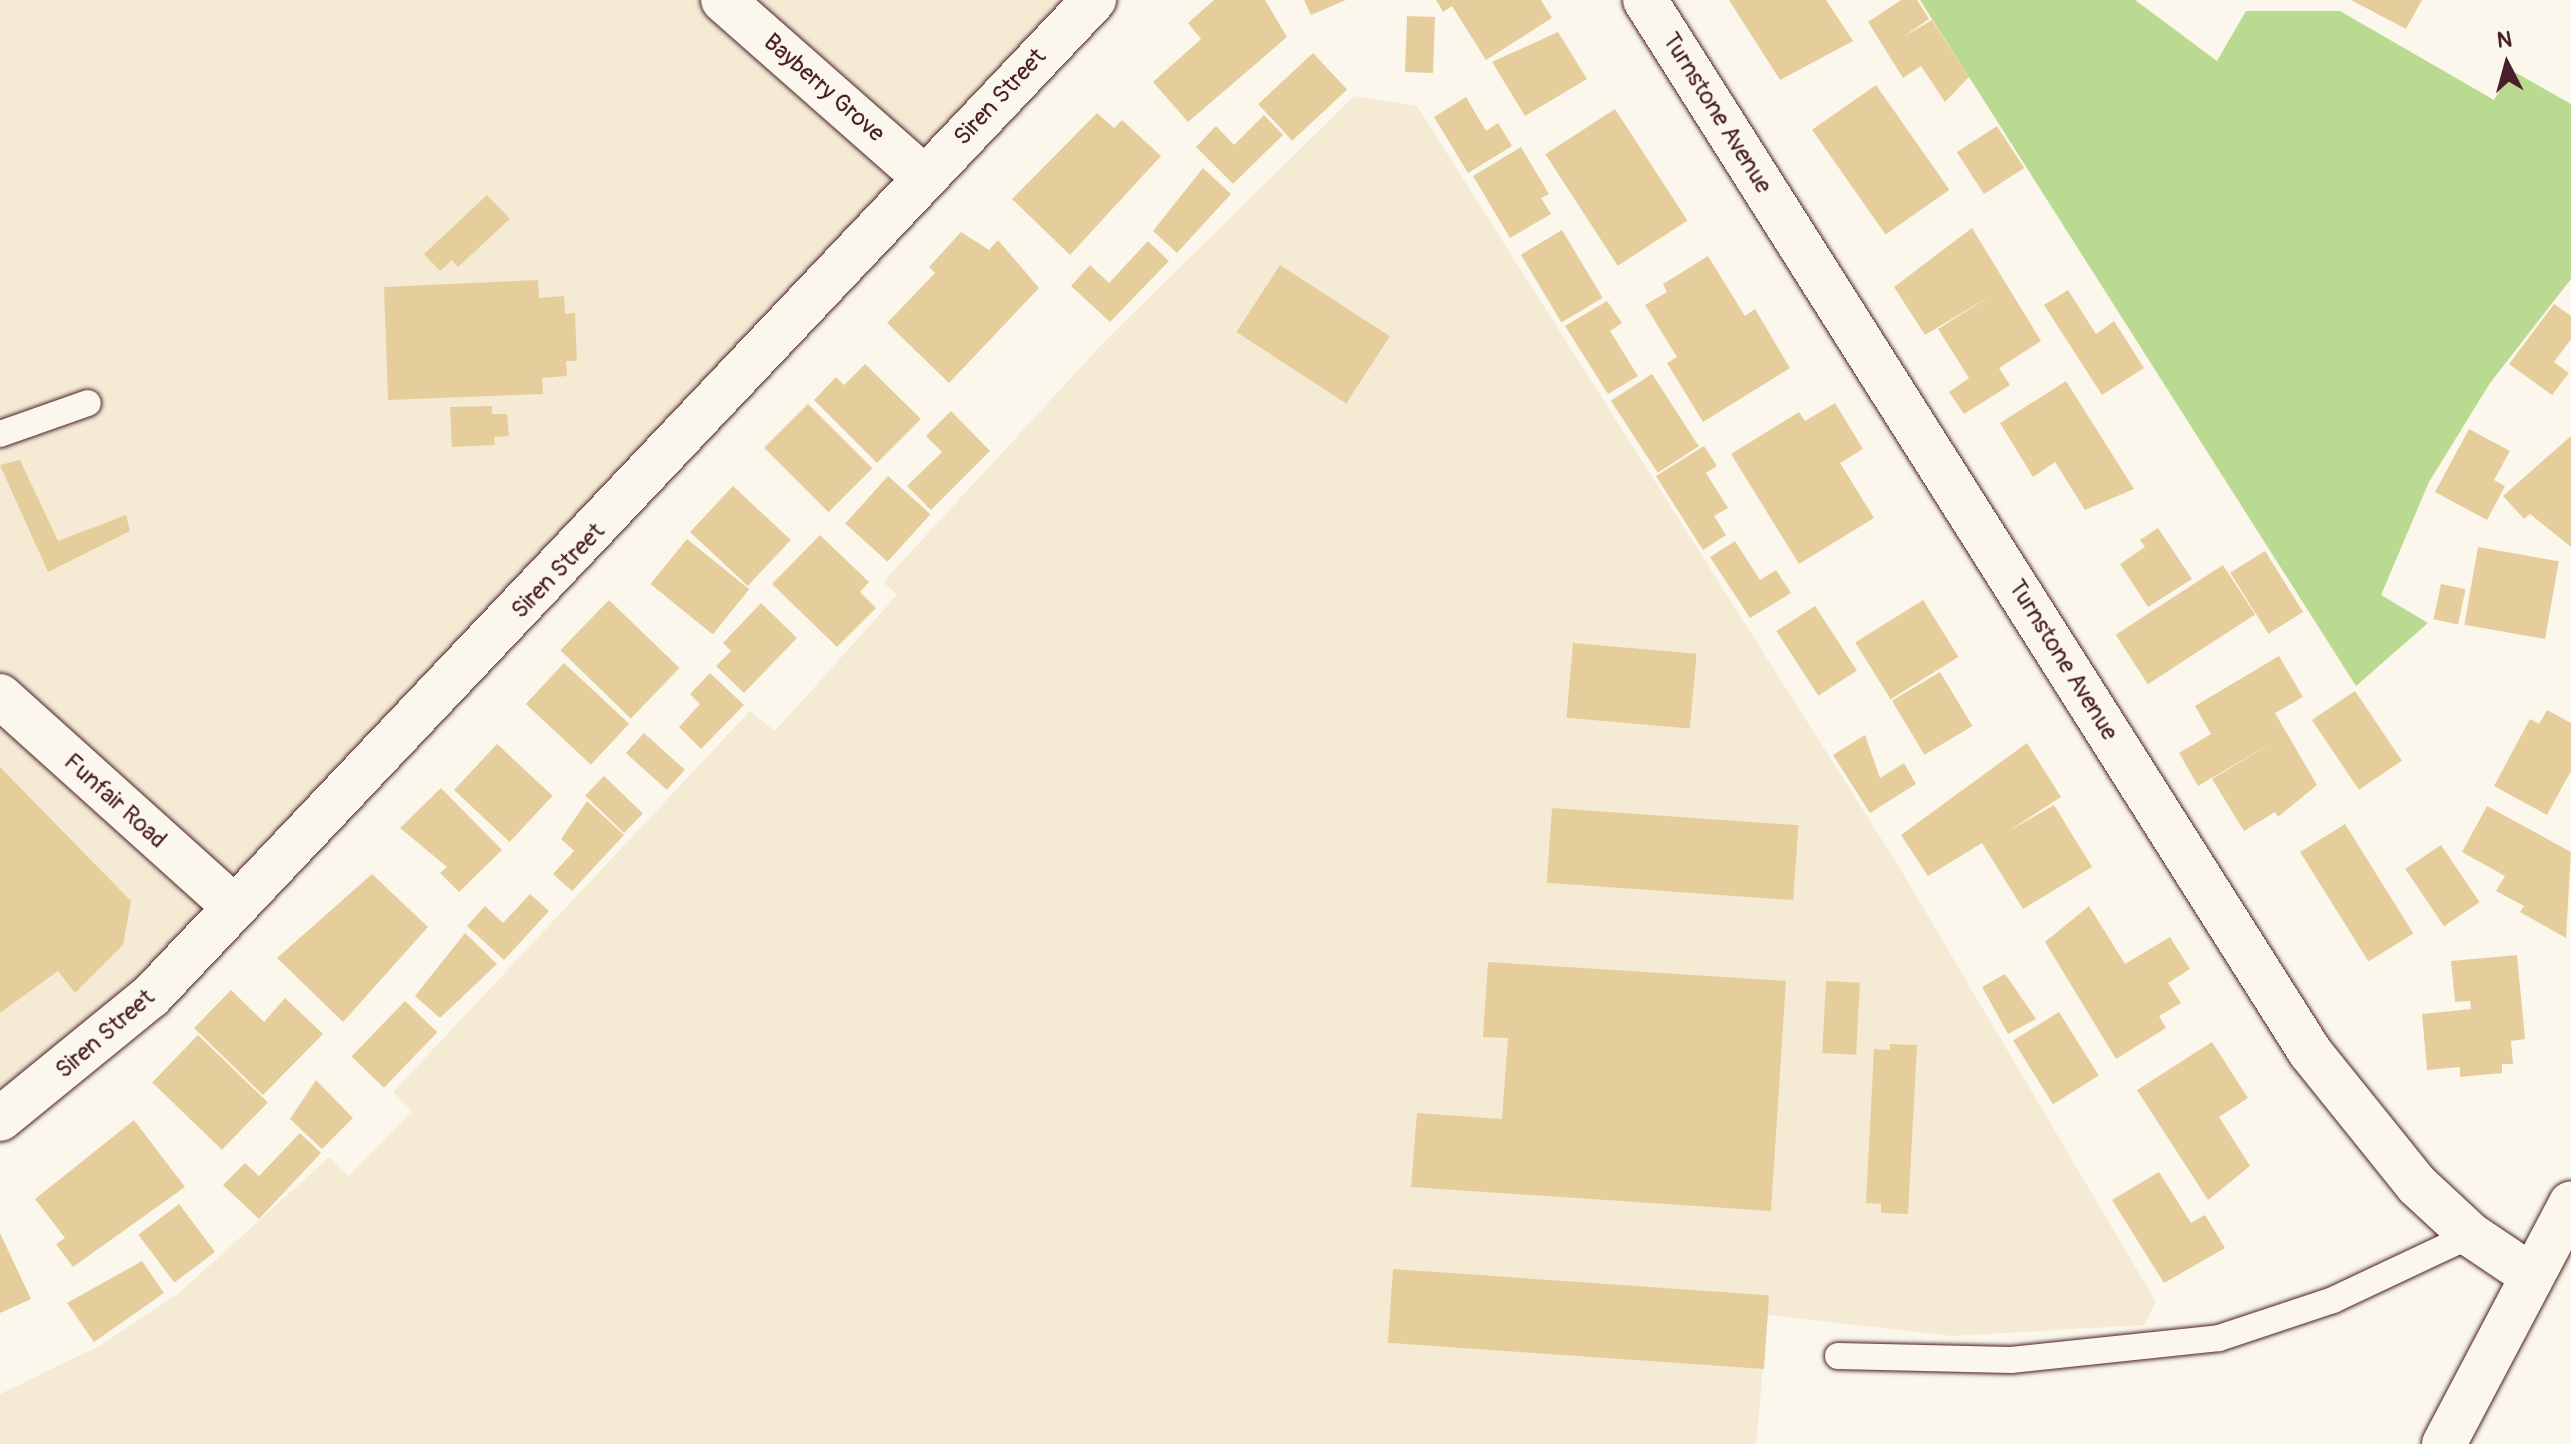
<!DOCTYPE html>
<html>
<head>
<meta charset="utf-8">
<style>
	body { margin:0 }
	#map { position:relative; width:2571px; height:1444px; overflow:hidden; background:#fbf7ec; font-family:Pangolin,sans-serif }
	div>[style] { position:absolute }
	.built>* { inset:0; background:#f5ebd4 }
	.green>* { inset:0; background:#bad991 }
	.building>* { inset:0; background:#e6ce9c; transform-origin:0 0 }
	.roads { filter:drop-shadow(0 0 2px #4a1f2b) drop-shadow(0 0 2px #4a1f2b) }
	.service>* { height:26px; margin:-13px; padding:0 13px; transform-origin:13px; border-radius:13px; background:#fbf7ec }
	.minor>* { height:44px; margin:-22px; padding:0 22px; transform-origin:22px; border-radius:22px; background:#fbf7ec }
	.tertiary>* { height:44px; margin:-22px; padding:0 22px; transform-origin:22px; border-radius:22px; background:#fbf7ec }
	span { translate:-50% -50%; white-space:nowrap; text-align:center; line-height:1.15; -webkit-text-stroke:8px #fbf7ec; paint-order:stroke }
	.street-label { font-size:24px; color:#4a1f2b }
	.north { position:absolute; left:2467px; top:24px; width:80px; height:80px; -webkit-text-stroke:6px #fbf7ec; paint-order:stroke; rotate:354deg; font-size:22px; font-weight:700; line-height:32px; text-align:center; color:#4a1f2b }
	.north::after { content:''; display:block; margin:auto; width:28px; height:36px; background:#4a1f2b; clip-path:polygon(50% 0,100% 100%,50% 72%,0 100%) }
</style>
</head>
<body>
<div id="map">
	<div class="built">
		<div style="clip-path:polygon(0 0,1094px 0,592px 535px,0 1117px)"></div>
		<div style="clip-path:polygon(1354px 96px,1417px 106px,1898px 865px,2156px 1302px,2144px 1325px,1952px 1336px,1768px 1315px,1756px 1444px,0 1444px,0 1394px,101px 1345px,180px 1292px,329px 1157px,349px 1176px,412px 1111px,393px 1092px,750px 711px,775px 731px,897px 595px,883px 582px,1105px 341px)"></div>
	</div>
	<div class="green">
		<div style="clip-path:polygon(1920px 0,2135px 0,2217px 61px,2246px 11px,2340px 11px,2494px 100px,2511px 70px,2571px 104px,2571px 279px,2490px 383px,2429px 482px,2381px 595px,2428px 623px,2356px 686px)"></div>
	</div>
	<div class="building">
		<div style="clip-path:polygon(1214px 0,1265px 0,1287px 37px,1188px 122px,1153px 82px,1201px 39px,1188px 23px)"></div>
		<div style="clip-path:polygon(1304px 0,1346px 0,1311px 15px)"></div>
		<div style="clip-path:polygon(1436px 0,1541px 0,1552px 18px,1486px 60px,1452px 6px,1443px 12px)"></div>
		<div style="clip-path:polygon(1729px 0,1826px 0,1853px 41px,1780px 80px)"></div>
		<div style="clip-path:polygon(1901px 0,1917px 0,1929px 19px,1903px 37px,1932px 20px,1969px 77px,1945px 102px,1921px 66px,1903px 78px,1868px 22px)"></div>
		<div style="clip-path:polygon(2351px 0,2422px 0,2406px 29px)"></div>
		<div style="left:1407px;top:16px;width:28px;height:56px;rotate:2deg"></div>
		<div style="clip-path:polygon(1558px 32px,1587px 79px,1525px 116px,1492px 62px)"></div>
		<div style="left:1313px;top:53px;width:50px;height:75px;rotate:47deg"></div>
		<div style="left:1876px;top:85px;width:128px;height:78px;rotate:55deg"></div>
		<div style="clip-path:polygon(1466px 97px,1486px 131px,1498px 123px,1512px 146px,1468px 173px,1434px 117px)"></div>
		<div style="left:1615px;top:109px;width:133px;height:83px;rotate:57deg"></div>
		<div style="clip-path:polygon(1097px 113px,1114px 128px,1122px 120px,1161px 156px,1070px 255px,1012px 199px)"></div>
		<div style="clip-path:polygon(1264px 115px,1283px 135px,1233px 184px,1196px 147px,1216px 126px,1234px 145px)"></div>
		<div style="left:1997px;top:126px;width:50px;height:48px;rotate:57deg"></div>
		<div style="clip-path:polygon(1521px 147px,1549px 194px,1541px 198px,1551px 214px,1510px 238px,1473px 176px)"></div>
		<div style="clip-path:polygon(1203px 168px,1231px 194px,1177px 253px,1153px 231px)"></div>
		<div style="clip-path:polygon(487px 195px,510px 219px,458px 267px,452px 260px,440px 271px,424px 254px)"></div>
		<div style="clip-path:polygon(1972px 228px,2041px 341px,1999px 368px,2010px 385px,1964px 414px,1949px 392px,1969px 378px,1938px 329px,1995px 293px,1925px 335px,1894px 287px)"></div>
		<div style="left:1562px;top:230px;width:79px;height:48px;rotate:59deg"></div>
		<div style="clip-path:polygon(961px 232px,989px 250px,998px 240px,1039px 288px,949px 383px,887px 323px,935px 273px,929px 267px)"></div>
		<div style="clip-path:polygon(1148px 241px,1169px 261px,1110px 322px,1071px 286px,1090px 265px,1109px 283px)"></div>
		<div style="clip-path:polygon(1708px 256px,1745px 316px,1755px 309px,1790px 368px,1703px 422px,1667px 363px,1677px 357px,1645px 305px,1667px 292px,1663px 284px)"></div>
		<div style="left:1280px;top:265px;width:131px;height:80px;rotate:33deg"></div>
		<div style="clip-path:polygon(538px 280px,539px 298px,564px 296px,565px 314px,575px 313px,577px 361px,566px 361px,567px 376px,542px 378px,543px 394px,388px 400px,384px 287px)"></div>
		<div style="clip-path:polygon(2068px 290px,2096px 334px,2114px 321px,2144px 368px,2102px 395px,2044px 305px)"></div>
		<div style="clip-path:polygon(1607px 301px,1622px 323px,1610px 331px,1638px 376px,1608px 394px,1565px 326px)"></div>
		<div style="clip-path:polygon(2554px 304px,2571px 316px,2571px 339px,2554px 362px,2569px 373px,2552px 395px,2509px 364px)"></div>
		<div style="clip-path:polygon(865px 364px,921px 419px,877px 463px,814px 400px,836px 377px,844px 385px)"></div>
		<div style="left:1652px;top:374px;width:86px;height:49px;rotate:57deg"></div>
		<div style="clip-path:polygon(2066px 381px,2134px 489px,2085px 510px,2055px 462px,2033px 477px,2000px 423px)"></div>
		<div style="clip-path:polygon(1835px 403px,1863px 449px,1840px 463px,1874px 518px,1799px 564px,1731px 454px,1799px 412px,1805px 421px)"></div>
		<div style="left:808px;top:404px;width:91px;height:62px;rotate:45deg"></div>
		<div style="clip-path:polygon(492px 406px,492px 414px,507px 414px,509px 436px,494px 437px,495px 445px,452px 447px,450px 407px)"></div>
		<div style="clip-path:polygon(951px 411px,990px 451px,931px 510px,907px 486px,942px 452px,926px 436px)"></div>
		<div style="clip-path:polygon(2469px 429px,2510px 451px,2494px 480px,2505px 486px,2487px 520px,2435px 492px)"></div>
		<div style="clip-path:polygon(2571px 436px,2571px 547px,2530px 514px,2524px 519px,2503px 496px)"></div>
		<div style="clip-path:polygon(1704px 446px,1717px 466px,1706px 473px,1728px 508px,1714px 516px,1726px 535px,1703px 550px,1656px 476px)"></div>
		<div style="clip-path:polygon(20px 460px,58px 541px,126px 515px,130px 531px,48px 572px,0 465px)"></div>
		<div style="left:888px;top:476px;width:57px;height:64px;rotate:42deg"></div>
		<div style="left:733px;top:486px;width:79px;height:63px;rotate:43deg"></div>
		<div style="clip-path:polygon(2158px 528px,2192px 579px,2148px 607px,2120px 564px,2145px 547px,2140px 540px)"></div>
		<div style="clip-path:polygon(820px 535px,869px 582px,860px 592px,876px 608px,837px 647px,772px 584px)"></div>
		<div style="left:687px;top:539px;width:80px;height:58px;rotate:39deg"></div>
		<div style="clip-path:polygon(1735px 541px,1760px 580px,1776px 570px,1791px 593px,1750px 618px,1710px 557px)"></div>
		<div style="left:2478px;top:547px;width:82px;height:79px;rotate:10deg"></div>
		<div style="left:2265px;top:551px;width:72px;height:41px;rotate:58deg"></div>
		<div style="left:2223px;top:565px;width:59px;height:128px;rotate:57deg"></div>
		<div style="left:2441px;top:584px;width:25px;height:36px;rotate:12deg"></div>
		<div style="left:609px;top:600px;width:98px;height:70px;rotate:44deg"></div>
		<div style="left:1923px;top:600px;width:67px;height:80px;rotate:58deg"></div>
		<div style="clip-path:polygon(761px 603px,797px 638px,744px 693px,716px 666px,731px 651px,723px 643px)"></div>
		<div style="left:1815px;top:606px;width:77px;height:46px;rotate:57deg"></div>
		<div style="left:1573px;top:643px;width:124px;height:75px;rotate:5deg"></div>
		<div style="clip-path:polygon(2279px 656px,2303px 697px,2275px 713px,2317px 785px,2278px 817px,2275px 812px,2244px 831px,2212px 779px,2275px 741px,2198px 786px,2179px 753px,2211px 734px,2195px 706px)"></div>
		<div style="left:564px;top:663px;width:89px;height:56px;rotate:43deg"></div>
		<div style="left:1940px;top:672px;width:63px;height:56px;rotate:59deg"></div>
		<div style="clip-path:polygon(710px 673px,744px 705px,701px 749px,679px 727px,700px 704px,690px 694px)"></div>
		<div style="left:2355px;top:691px;width:84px;height:52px;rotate:56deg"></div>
		<div style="clip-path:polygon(2547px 710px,2571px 723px,2571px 771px,2547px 815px,2494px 786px,2530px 719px,2539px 724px)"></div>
		<div style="left:644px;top:733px;width:55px;height:27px;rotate:42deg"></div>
		<div style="clip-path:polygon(1865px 735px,1880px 778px,1904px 763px,1916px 784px,1870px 813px,1833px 755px)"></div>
		<div style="clip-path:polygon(2027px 743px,2061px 797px,2007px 832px,2054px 805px,2092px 867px,2023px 909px,1982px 843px,1928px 876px,1901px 835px)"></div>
		<div style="left:497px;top:744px;width:76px;height:63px;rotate:43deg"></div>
		<div style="clip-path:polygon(0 767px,131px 901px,123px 945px,75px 993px,58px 971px,0 1013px)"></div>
		<div style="left:604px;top:776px;width:54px;height:27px;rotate:44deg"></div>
		<div style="clip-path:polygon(441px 788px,502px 850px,459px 892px,440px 873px,447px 867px,400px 828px)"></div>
		<div style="clip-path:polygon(587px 801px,624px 835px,572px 891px,553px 874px,574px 851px,561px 839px)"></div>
		<div style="clip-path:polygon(2487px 806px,2571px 852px,2566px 938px,2520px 912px,2524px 906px,2496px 891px,2505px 876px,2462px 852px)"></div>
		<div style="left:1552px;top:808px;width:247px;height:75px;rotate:4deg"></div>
		<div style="left:2345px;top:824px;width:129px;height:53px;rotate:58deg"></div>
		<div style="left:2441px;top:845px;width:69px;height:43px;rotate:56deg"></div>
		<div style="clip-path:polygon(372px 874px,428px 927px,343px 1022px,277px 958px)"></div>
		<div style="clip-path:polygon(530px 894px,549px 911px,504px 960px,467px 926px,485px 906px,503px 923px)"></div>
		<div style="clip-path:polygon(2089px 906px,2125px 964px,2170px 937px,2190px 969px,2168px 983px,2181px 1003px,2159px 1016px,2166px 1028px,2116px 1059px,2045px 942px)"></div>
		<div style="clip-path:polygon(465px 933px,497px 964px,440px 1018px,415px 996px)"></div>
		<div style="clip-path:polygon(2517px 955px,2525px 1039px,2511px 1041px,2513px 1064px,2502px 1064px,2502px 1073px,2460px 1077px,2460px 1067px,2427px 1070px,2422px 1014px,2471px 1009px,2470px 1001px,2455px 1002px,2451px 961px)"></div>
		<div style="clip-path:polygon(1488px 962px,1786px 981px,1771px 1211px,1411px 1187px,1417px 1113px,1502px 1119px,1508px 1038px,1483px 1037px)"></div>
		<div style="clip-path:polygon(2005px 974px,2036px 1019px,2008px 1034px,1982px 987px)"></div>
		<div style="left:1826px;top:981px;width:34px;height:72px;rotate:3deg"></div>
		<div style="clip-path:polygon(231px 990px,264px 1022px,285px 998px,323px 1034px,263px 1095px,194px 1028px)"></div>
		<div style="left:405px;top:1001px;width:45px;height:77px;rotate:44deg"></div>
		<div style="left:2059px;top:1012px;width:75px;height:54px;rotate:58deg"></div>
		<div style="left:198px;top:1035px;width:97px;height:66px;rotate:44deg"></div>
		<div style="clip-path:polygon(2212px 1042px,2248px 1098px,2219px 1117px,2250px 1166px,2208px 1200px,2137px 1090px)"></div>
		<div style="clip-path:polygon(1890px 1044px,1917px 1045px,1908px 1214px,1881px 1213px,1881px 1204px,1866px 1203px,1874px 1049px,1890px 1050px)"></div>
		<div style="clip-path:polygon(316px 1080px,353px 1118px,322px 1149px,290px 1119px)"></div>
		<div style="clip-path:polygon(134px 1120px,185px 1187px,73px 1267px,56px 1244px,65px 1238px,35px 1199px)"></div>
		<div style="clip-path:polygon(300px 1133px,321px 1153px,259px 1219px,223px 1185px,245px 1163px,259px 1176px)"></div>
		<div style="clip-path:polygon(2159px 1172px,2191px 1223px,2205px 1215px,2225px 1248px,2164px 1283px,2112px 1200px)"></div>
		<div style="left:179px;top:1204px;width:60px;height:51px;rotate:53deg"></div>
		<div style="clip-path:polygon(0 1233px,31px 1299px,0 1313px)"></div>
		<div style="clip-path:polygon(142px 1261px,164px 1293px,94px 1342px,67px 1303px)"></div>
		<div style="left:1393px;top:1269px;width:377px;height:74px;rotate:4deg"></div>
	</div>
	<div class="roads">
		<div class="service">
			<div style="left:0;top:434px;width:93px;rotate:-19.4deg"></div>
			<div style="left:1838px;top:1356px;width:173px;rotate:1.3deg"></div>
			<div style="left:2011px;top:1360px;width:209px;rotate:-6deg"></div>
			<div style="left:2219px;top:1338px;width:120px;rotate:-18.4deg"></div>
			<div style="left:2333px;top:1300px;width:153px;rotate:-25.2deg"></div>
		</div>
		<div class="minor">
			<div style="left:723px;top:0;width:268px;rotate:41.4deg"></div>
			<div style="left:1645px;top:0;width:1245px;rotate:57.7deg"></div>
			<div style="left:2310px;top:1052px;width:171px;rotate:51.2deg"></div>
			<div style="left:2417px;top:1185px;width:74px;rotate:42.8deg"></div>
			<div style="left:2471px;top:1235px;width:73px;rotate:33.9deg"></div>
			<div style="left:0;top:696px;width:312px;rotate:42deg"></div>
			<div style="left:0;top:1119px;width:195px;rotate:-39.2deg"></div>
			<div style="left:151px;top:996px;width:1372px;rotate:-46.57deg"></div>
		</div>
		<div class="tertiary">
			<div style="left:2444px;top:1444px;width:272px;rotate:-62.2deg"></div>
		</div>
	</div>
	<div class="street-label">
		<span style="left:824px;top:88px;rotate:41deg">Bayberry Grove</span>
		<span style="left:1000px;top:97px;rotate:-47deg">Siren Street</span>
		<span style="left:1717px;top:113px;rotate:58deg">Turnstone Avenue</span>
		<span style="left:558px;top:571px;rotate:-46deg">Siren Street</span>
		<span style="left:2063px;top:660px;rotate:58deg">Turnstone Avenue</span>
		<span style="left:115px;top:801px;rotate:42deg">Funfair Road</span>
		<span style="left:105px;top:1034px;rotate:-41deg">Siren Street</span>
	</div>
	<div class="north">N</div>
</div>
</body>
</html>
